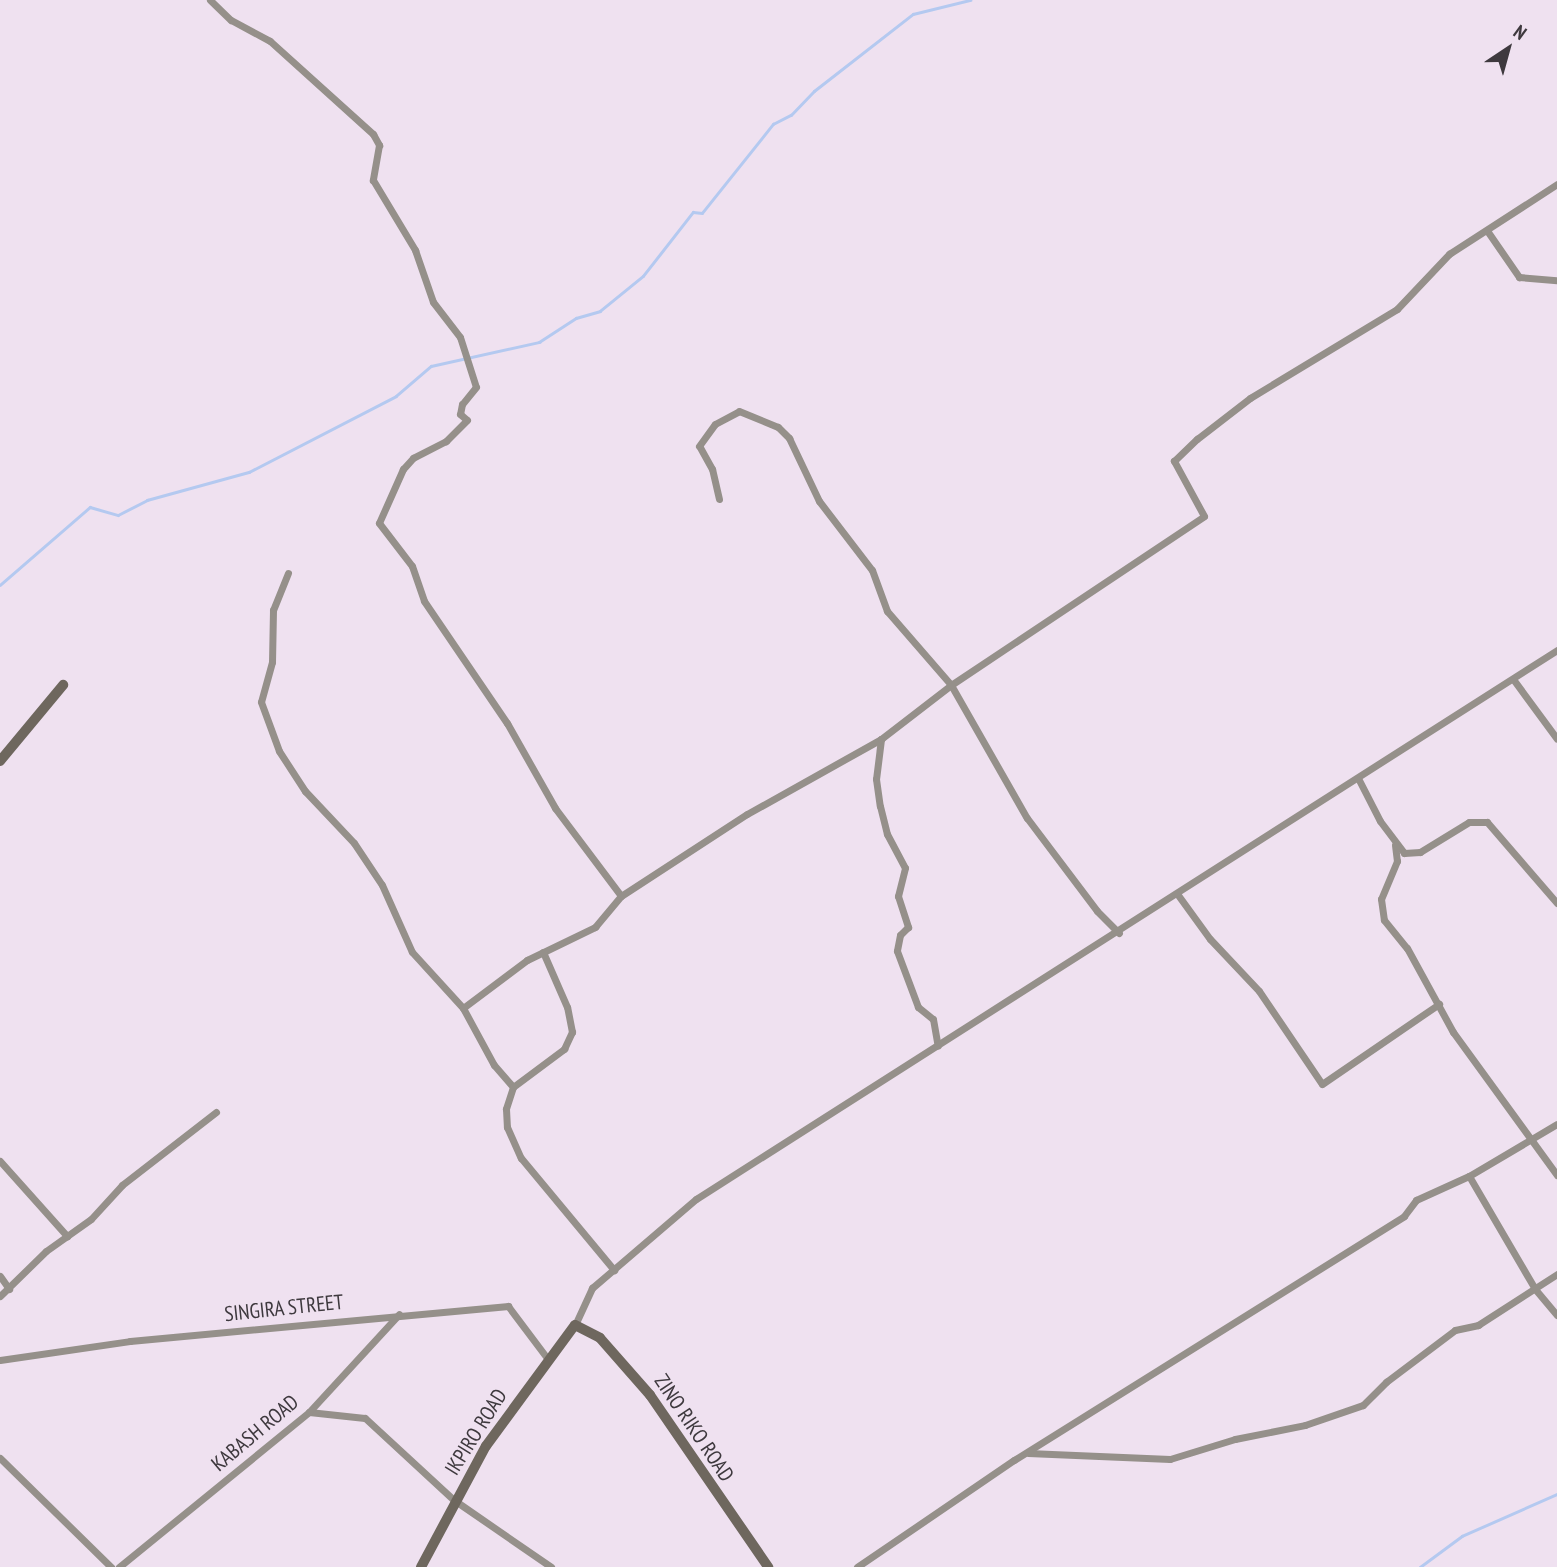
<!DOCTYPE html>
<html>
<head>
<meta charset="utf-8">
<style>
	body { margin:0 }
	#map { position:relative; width:1557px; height:1567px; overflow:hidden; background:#efe1f0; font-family:"PT Sans Narrow",sans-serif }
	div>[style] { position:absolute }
	.stream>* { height:2.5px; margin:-1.25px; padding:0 1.25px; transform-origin:1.25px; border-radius:1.25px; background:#b4c9f0 }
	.street>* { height:7px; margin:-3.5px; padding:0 3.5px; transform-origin:3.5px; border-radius:3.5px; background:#95908a }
	.secondary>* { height:10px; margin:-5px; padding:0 5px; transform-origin:5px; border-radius:5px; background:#6e675e }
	span { translate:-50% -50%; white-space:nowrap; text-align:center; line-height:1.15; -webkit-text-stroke:5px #efe1f0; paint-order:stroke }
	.street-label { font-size:21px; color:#3e393e }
	.north { position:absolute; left:1473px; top:14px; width:70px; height:70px; -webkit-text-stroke:5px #efe1f0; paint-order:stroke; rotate:36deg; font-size:19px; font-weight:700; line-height:28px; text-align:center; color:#3e393e }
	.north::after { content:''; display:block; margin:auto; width:24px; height:32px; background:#3e393e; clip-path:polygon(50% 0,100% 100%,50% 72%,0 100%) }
</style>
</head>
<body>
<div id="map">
	<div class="stream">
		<div style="left:0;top:585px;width:119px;rotate:-40.9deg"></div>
		<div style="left:90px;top:507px;width:29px;rotate:16deg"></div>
		<div style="left:118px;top:515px;width:33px;rotate:-27deg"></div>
		<div style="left:147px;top:500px;width:106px;rotate:-15.4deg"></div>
		<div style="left:249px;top:472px;width:165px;rotate:-27.3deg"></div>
		<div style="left:396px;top:396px;width:46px;rotate:-40.6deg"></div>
		<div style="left:431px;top:366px;width:111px;rotate:-12.5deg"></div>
		<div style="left:539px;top:342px;width:44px;rotate:-33deg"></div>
		<div style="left:576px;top:318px;width:25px;rotate:-16deg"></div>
		<div style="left:600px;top:311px;width:55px;rotate:-39.1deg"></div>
		<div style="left:643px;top:276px;width:81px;rotate:-52deg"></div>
		<div style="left:693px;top:212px;width:9px;rotate:6deg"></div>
		<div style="left:702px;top:213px;width:114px;rotate:-51.4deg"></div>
		<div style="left:773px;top:124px;width:20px;rotate:-27deg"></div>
		<div style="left:791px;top:115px;width:33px;rotate:-46deg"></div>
		<div style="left:814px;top:91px;width:125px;rotate:-37.9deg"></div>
		<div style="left:913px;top:14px;width:59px;rotate:-13.8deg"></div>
		<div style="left:1420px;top:1567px;width:52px;rotate:-36.4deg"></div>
		<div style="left:1462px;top:1536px;width:104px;rotate:-23.9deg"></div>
	</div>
	<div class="street">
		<div style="left:210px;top:0;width:29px;rotate:44deg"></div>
		<div style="left:231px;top:20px;width:44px;rotate:28.3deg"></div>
		<div style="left:270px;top:41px;width:139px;rotate:42.1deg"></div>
		<div style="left:373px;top:134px;width:13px;rotate:61deg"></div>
		<div style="left:379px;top:145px;width:36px;rotate:100deg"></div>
		<div style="left:373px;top:180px;width:82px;rotate:59deg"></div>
		<div style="left:415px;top:250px;width:55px;rotate:70.9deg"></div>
		<div style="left:433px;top:302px;width:44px;rotate:52.4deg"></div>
		<div style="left:460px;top:337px;width:52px;rotate:72.3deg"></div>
		<div style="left:476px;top:387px;width:22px;rotate:129deg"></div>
		<div style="left:462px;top:404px;width:10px;rotate:101deg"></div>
		<div style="left:460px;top:414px;width:9px;rotate:41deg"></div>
		<div style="left:467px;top:420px;width:30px;rotate:135deg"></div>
		<div style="left:446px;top:441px;width:37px;rotate:153deg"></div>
		<div style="left:413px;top:458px;width:15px;rotate:132deg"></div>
		<div style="left:403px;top:469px;width:59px;rotate:114deg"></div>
		<div style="left:379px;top:523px;width:54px;rotate:52.5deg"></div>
		<div style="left:412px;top:566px;width:37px;rotate:71deg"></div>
		<div style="left:424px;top:601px;width:148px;rotate:55.8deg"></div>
		<div style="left:507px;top:723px;width:98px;rotate:60.5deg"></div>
		<div style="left:555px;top:808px;width:110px;rotate:53.1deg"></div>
		<div style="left:1488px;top:232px;width:55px;rotate:55.4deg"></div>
		<div style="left:1519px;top:277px;width:38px;rotate:5deg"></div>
		<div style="left:719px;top:499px;width:31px;rotate:-103deg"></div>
		<div style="left:712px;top:469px;width:26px;rotate:-119deg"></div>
		<div style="left:699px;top:446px;width:27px;rotate:-54deg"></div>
		<div style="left:715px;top:424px;width:27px;rotate:-28deg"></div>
		<div style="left:739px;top:411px;width:42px;rotate:22.3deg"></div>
		<div style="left:778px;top:427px;width:16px;rotate:45deg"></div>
		<div style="left:789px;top:438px;width:70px;rotate:64.5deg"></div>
		<div style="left:819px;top:501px;width:87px;rotate:52.5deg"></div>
		<div style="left:872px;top:570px;width:44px;rotate:69.9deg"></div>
		<div style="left:887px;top:611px;width:98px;rotate:49.1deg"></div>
		<div style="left:951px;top:685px;width:153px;rotate:60.3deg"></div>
		<div style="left:1027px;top:818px;width:116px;rotate:53deg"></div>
		<div style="left:1097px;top:911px;width:31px;rotate:45deg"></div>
		<div style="left:288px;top:573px;width:40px;rotate:112deg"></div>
		<div style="left:273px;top:610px;width:52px;rotate:91.1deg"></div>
		<div style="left:272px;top:662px;width:41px;rotate:105.4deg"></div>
		<div style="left:261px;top:702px;width:52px;rotate:69.8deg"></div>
		<div style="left:279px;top:751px;width:48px;rotate:57deg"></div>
		<div style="left:305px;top:791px;width:71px;rotate:46.7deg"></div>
		<div style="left:354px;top:843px;width:50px;rotate:56.3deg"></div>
		<div style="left:382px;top:885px;width:73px;rotate:65.9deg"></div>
		<div style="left:412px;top:952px;width:76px;rotate:47.7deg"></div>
		<div style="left:463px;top:1008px;width:65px;rotate:61.5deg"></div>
		<div style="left:494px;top:1065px;width:29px;rotate:49deg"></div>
		<div style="left:513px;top:1087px;width:23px;rotate:108deg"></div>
		<div style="left:506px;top:1109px;width:18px;rotate:87deg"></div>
		<div style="left:507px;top:1127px;width:34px;rotate:66deg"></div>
		<div style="left:521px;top:1158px;width:146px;rotate:50.3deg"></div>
		<div style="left:1513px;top:679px;width:74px;rotate:53.7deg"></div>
		<div style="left:881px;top:739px;width:40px;rotate:97.1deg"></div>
		<div style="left:876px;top:779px;width:27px;rotate:82deg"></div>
		<div style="left:880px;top:806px;width:29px;rotate:76deg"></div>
		<div style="left:887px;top:834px;width:38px;rotate:62deg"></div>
		<div style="left:905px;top:868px;width:29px;rotate:104deg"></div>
		<div style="left:898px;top:896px;width:33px;rotate:72deg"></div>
		<div style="left:908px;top:927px;width:11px;rotate:135deg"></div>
		<div style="left:900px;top:935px;width:16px;rotate:101deg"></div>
		<div style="left:897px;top:951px;width:60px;rotate:69.4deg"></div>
		<div style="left:918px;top:1007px;width:19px;rotate:39deg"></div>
		<div style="left:933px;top:1019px;width:27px;rotate:80deg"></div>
		<div style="left:1359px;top:780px;width:46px;rotate:62.9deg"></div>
		<div style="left:1380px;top:821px;width:40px;rotate:53deg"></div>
		<div style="left:1404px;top:853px;width:16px;rotate:-4deg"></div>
		<div style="left:1420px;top:852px;width:57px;rotate:-31.5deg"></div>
		<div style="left:1469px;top:822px;width:18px"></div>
		<div style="left:1487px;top:822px;width:107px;rotate:49.2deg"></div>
		<div style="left:1395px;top:845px;width:16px;rotate:83deg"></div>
		<div style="left:1397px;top:861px;width:41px;rotate:112.8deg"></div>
		<div style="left:1381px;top:899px;width:21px;rotate:82deg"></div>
		<div style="left:1384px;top:920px;width:36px;rotate:51deg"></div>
		<div style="left:1407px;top:948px;width:96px;rotate:61.3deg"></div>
		<div style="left:1453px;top:1032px;width:177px;rotate:54deg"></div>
		<div style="left:1178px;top:895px;width:54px;rotate:54deg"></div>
		<div style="left:1210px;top:939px;width:71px;rotate:46.7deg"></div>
		<div style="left:1259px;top:991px;width:112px;rotate:55.9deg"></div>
		<div style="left:1322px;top:1084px;width:142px;rotate:-34.4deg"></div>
		<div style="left:463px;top:1008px;width:80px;rotate:-36.9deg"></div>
		<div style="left:527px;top:960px;width:76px;rotate:-25.9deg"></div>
		<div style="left:595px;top:927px;width:40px;rotate:-50deg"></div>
		<div style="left:621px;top:896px;width:150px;rotate:-33.1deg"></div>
		<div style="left:747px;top:814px;width:154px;rotate:-29.2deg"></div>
		<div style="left:881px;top:739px;width:88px;rotate:-37.6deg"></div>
		<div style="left:951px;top:685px;width:304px;rotate:-33.7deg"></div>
		<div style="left:1204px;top:516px;width:63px;rotate:-118.6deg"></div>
		<div style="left:1174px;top:461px;width:32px;rotate:-44deg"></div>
		<div style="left:1197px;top:439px;width:67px;rotate:-37.7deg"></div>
		<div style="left:1250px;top:398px;width:172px;rotate:-31.2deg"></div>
		<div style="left:1397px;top:309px;width:76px;rotate:-46.6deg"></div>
		<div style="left:1449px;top:254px;width:129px;rotate:-32.9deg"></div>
		<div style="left:513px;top:1087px;width:64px;rotate:-36.7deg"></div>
		<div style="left:564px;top:1049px;width:19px;rotate:-65deg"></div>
		<div style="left:572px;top:1032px;width:25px;rotate:-101deg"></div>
		<div style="left:567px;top:1007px;width:60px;rotate:-113.6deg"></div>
		<div style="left:0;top:1161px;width:101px;rotate:48.2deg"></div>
		<div style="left:1469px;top:1176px;width:131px;rotate:59.7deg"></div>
		<div style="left:1535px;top:1289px;width:34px;rotate:50deg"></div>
		<div style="left:0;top:1276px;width:16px;rotate:55deg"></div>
		<div style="left:0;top:1296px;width:64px;rotate:-44.4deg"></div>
		<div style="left:46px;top:1251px;width:55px;rotate:-35.4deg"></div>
		<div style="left:91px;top:1219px;width:46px;rotate:-47.6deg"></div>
		<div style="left:122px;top:1185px;width:119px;rotate:-37.8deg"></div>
		<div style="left:575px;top:1325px;width:41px;rotate:-65.3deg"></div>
		<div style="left:592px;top:1288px;width:137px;rotate:-40.6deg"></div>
		<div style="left:696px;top:1199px;width:1021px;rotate:-32.52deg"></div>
		<div style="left:0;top:1360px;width:131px;rotate:-8.3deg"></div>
		<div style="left:130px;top:1341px;width:380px;rotate:-5.3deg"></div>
		<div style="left:508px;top:1306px;width:65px;rotate:53.1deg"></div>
		<div style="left:309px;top:1412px;width:56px;rotate:6.1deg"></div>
		<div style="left:365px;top:1418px;width:121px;rotate:42.7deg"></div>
		<div style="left:454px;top:1500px;width:118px;rotate:34.6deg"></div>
		<div style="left:1028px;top:1453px;width:142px;rotate:2.4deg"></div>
		<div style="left:1170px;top:1459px;width:68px;rotate:-17.1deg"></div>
		<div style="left:1235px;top:1439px;width:71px;rotate:-11.3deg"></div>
		<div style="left:1305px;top:1425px;width:61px;rotate:-19deg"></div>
		<div style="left:1363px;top:1405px;width:33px;rotate:-45deg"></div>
		<div style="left:1386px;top:1382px;width:86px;rotate:-37deg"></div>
		<div style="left:1455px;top:1330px;width:24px;rotate:-12deg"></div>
		<div style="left:1478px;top:1325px;width:94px;rotate:-32.8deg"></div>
		<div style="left:0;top:1458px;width:156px;rotate:44.5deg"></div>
		<div style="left:119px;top:1567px;width:245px;rotate:-39.2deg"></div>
		<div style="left:309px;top:1412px;width:133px;rotate:-47.4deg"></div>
		<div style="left:857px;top:1567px;width:190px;rotate:-34.3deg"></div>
		<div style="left:1014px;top:1460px;width:460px;rotate:-32deg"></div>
		<div style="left:1404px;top:1216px;width:20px;rotate:-53deg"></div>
		<div style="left:1416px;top:1200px;width:58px;rotate:-24.4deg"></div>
		<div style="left:1469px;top:1176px;width:102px;rotate:-30.6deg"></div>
	</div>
	<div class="secondary">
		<div style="left:0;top:761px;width:99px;rotate:-50.3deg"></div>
		<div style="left:421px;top:1567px;width:137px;rotate:-61.8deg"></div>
		<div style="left:486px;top:1446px;width:150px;rotate:-53.7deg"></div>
		<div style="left:575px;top:1325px;width:28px;rotate:27deg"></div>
		<div style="left:600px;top:1338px;width:76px;rotate:48.7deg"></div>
		<div style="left:650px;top:1395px;width:209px;rotate:55.5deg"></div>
	</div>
	<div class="street-label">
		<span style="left:284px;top:1308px;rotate:-6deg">SINGIRA STREET</span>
		<span style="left:694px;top:1428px;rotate:56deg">ZINO RIKO ROAD</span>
		<span style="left:476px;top:1432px;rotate:-58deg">IKPIRO ROAD</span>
		<span style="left:255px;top:1433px;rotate:-40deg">KABASH ROAD</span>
	</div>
	<div class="north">N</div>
</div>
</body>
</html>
